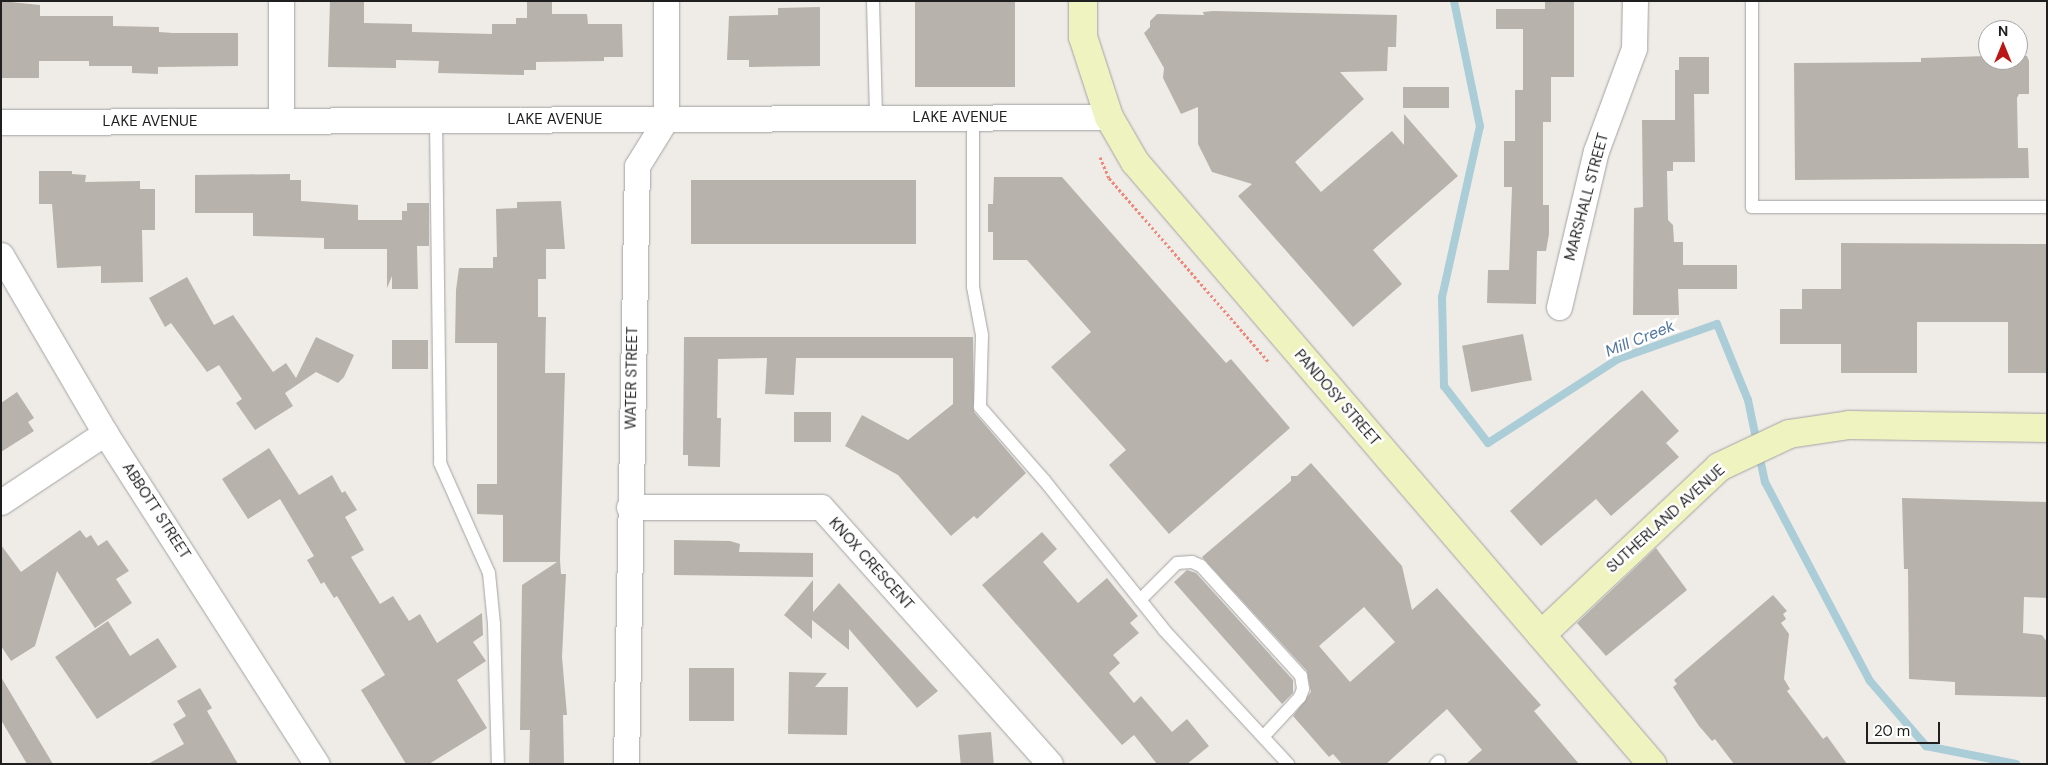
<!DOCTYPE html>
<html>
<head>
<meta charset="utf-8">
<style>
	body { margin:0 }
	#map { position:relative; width:2048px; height:765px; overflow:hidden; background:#efece7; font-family:"DM Sans",sans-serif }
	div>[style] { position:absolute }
	.stream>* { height:8px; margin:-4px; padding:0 4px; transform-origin:4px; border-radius:4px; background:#abcdd8 }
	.building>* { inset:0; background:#b8b2ac; transform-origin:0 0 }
	.path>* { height:3px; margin-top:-1.5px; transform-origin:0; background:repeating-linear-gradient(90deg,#ec897b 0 2.5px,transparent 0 5px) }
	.roads { filter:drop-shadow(0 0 1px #a3a3a3) drop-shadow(0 0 1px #a3a3a3) }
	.lane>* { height:12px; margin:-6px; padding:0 6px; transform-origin:6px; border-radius:6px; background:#fff }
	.street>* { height:25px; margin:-12.5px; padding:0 12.5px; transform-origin:12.5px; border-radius:12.5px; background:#fff }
	.secondary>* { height:28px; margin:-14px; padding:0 14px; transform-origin:14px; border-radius:14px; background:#eff3c0 }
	span { translate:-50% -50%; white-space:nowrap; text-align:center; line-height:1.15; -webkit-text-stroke:5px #fff; paint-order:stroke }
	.street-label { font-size:15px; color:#1f1f1f }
	.water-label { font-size:16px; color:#52769e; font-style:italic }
	.frame { position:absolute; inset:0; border:2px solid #1f1f1f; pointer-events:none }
	.north { position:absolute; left:1978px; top:20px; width:50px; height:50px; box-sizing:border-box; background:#fff; border:1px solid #a5a5a5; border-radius:50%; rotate:0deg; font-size:14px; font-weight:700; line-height:20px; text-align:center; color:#1f1f1f }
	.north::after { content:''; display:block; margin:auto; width:18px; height:22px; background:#ba1815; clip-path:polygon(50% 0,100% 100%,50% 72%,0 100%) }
	.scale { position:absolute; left:1866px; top:722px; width:74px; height:22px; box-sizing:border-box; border:2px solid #1f1f1f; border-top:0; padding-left:6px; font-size:15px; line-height:18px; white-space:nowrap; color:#1f1f1f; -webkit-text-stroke:4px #fff; paint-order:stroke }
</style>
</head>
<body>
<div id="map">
	<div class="stream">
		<div style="left:1454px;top:1px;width:128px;rotate:78.3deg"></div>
		<div style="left:1480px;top:126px;width:175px;rotate:102.5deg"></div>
		<div style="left:1442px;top:297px;width:89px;rotate:88.7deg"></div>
		<div style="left:1444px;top:386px;width:72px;rotate:52.3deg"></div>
		<div style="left:1488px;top:443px;width:155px;rotate:-32.9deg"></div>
		<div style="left:1618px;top:359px;width:105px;rotate:-19.5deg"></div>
		<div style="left:1717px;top:324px;width:82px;rotate:67.8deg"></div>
		<div style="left:1748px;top:400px;width:44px;rotate:78.2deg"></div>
		<div style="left:1759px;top:454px;width:29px;rotate:78deg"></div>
		<div style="left:1765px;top:482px;width:225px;rotate:62.2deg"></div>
		<div style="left:1870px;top:681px;width:86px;rotate:49.3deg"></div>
		<div style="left:1926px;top:746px;width:92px;rotate:11.3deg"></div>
	</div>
	<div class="building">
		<div style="clip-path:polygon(1px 1px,40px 5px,40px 16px,113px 16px,113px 26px,159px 27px,159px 32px,173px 33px,238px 33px,238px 66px,158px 67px,158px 74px,132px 73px,132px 66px,89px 66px,89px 61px,39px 61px,39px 78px,1px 78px)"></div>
		<div style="clip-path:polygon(330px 1px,364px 1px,364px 23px,412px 24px,412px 32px,492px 34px,492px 24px,516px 24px,516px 18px,527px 18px,527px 1px,552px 1px,552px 14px,587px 14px,588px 24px,622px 24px,623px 57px,604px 57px,604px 61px,536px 62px,536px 70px,524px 70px,524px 75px,438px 73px,439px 61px,396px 60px,396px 68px,328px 67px)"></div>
		<div style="left:915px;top:1px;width:100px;height:86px"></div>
		<div style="clip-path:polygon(1545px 1px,1574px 1px,1574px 77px,1551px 77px,1551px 122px,1543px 122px,1543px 205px,1549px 205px,1549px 234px,1546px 251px,1537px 251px,1536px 304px,1487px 303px,1488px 270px,1509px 270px,1512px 187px,1504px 187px,1504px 141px,1515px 141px,1515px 90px,1523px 90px,1523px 29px,1496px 29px,1496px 9px,1545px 9px)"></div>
		<div style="clip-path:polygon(820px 7px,820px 66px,749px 67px,749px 60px,727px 60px,729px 16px,778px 15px,778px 8px)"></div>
		<div style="clip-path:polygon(1213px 11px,1397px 15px,1396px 47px,1388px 47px,1387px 71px,1340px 72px,1364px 99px,1295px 162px,1321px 192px,1392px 131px,1404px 145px,1404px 114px,1458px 176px,1373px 250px,1402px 284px,1353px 327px,1238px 196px,1252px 184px,1212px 172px,1198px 144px,1198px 107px,1181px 114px,1163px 78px,1164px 68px,1144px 33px,1150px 27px,1150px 21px,1157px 14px,1204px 15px,1203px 12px)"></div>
		<div style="clip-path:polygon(1988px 56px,1988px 60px,2018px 60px,2018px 56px,2027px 56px,2029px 61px,2029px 94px,2019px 94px,2017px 98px,2018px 148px,2028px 148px,2029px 178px,1795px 180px,1794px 63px,1921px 62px,1921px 58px)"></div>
		<div style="clip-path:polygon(1679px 57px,1709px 57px,1709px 94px,1694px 94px,1695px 162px,1673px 162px,1673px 171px,1667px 171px,1668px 220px,1673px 225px,1674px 242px,1683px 242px,1683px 265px,1737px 265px,1737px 289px,1678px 289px,1679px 315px,1633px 315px,1634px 208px,1643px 207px,1642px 120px,1675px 120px,1675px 70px,1679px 70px)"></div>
		<div style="left:1403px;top:87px;width:46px;height:21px"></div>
		<div style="clip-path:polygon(39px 171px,72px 171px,72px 174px,86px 175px,85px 182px,140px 181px,140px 189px,155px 189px,155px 230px,142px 230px,143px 282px,101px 283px,101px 266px,57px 268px,52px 204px,39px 204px)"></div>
		<div style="clip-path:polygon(290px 174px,290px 180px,301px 180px,301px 201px,358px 205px,358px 220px,402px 220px,402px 211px,407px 211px,407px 203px,429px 203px,429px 246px,417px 246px,418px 289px,392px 289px,392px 276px,387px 288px,387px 249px,324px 249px,324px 238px,253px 236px,253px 213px,195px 213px,195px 175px)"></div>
		<div style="clip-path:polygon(994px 177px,1062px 177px,1226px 363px,1231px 359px,1290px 428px,1169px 534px,1109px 465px,1126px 450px,1051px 367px,1091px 332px,1027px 260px,993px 260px,993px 232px,988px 232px,988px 204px,993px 204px)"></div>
		<div style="left:691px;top:180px;width:225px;height:64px"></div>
		<div style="clip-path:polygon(561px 201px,565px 249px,546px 249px,546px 279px,538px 279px,538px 317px,546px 317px,545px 373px,565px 373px,560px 560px,561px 574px,566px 574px,562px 657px,567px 715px,563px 715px,564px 764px,529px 764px,530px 730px,520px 730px,522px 585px,557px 562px,503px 562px,503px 515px,477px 514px,477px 484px,497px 484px,497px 343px,455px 343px,456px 290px,459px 268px,493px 268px,493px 257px,497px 257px,496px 209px,517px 208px,517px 202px)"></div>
		<div style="clip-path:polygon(1841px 243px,2047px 244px,2047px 373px,2008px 373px,2008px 322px,1917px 322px,1917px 373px,1841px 373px,1841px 344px,1780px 344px,1780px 309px,1802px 309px,1802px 289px,1841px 289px)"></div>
		<div style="clip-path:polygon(187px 277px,214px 325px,233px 315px,273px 372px,286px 363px,296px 378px,316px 337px,354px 355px,344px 377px,338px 383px,316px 372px,285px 393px,293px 406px,255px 430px,236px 403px,242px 399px,219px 365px,207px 372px,171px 323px,165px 327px,149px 298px)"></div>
		<div style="left:1523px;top:334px;width:47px;height:62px;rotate:79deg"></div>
		<div style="clip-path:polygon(684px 337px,973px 337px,974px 412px,1026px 473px,977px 519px,974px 516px,951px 536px,898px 475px,845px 446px,862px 415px,908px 440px,953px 404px,953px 358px,796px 358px,794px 395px,765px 394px,767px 358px,718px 359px,717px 418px,721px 418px,720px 467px,688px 466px,688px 455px,683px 455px)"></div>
		<div style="left:392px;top:340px;width:36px;height:29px"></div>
		<div style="clip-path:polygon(1642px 390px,1679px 431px,1666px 443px,1679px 457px,1611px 516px,1596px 499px,1541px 546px,1510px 511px)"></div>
		<div style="clip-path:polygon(17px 392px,34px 418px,28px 422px,34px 431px,1px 452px,1px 403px)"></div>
		<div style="left:794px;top:412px;width:37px;height:30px"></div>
		<div style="clip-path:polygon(269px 448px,299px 495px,332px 475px,342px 493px,345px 491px,357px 510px,345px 517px,364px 550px,351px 557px,380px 604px,393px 596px,409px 621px,420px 614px,437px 643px,482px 613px,483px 635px,473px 642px,486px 661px,457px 680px,487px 728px,429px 764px,406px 764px,361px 690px,385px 675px,337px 596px,334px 598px,324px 582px,321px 584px,307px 560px,314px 556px,280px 499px,248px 519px,222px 479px)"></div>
		<div style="clip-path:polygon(evenodd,1311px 463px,1402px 566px,1412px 610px,1437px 588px,1541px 705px,1534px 711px,1579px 764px,1466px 764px,1482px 750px,1447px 709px,1386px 764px,1342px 764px,1333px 754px,1329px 757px,1293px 716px,1311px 692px,1307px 671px,1202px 557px,1291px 481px,1291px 476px,1297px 476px,1311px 463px,1364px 607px,1395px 642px,1350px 682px,1319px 646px,1364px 607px)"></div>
		<div style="clip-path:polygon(1902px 498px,2047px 502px,2047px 598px,2024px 597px,2023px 633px,2042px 635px,2047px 642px,2047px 697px,1955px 695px,1955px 682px,1909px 679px,1908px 569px,1904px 569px)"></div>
		<div style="clip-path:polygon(80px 530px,86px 538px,91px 535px,98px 546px,107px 540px,129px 571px,116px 579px,132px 603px,95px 628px,57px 571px,35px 646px,11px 661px,1px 646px,1px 545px,21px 572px)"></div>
		<div style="clip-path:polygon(1042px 532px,1057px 549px,1043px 562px,1078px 603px,1107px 578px,1138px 616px,1130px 623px,1139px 633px,1113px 655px,1120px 663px,1109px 673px,1134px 703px,1141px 696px,1172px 732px,1187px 719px,1209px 746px,1187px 764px,1157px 764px,1134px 735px,1122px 745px,982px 585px)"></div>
		<div style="clip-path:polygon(674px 540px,730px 541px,740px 544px,739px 552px,813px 553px,813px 577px,674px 575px)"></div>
		<div style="clip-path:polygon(1656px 548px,1687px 590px,1606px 656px,1577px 623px)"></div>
		<div style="clip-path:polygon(1187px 570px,1196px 573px,1293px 680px,1293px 693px,1282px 704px,1174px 582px)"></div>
		<div style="clip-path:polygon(813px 580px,813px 612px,839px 583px,938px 691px,917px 708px,849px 629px,849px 650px,812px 620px,812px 639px,784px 615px)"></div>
		<div style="clip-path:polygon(1773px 595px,1787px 611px,1783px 614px,1786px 619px,1781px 623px,1789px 634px,1784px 679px,1790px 689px,1787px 691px,1823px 739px,1827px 736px,1847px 764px,1734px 764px,1715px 739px,1712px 741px,1699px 726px,1673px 687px,1677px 684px,1674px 680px)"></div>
		<div style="clip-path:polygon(108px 621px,130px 656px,158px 638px,177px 667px,97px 719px,55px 657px)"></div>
		<div style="left:689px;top:668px;width:45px;height:53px"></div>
		<div style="clip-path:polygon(789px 672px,827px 673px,815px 687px,848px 687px,847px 735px,788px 734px)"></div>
		<div style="clip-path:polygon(1px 677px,53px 764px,27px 764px,1px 720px)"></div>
		<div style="clip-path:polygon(200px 688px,212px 708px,207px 711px,238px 764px,148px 764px,184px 744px,173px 724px,186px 716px,177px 701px)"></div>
		<div style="left:991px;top:732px;width:32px;height:33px;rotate:85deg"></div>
	</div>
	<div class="path">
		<div style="left:1100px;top:157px;width:23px;rotate:67deg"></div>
		<div style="left:1109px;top:178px;width:244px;rotate:49deg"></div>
	</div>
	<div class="roads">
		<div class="lane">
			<div style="left:873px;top:1px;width:117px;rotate:88.5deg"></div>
			<div style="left:1752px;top:1px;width:206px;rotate:90deg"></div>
			<div style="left:1752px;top:207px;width:295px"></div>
			<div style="left:973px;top:118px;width:169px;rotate:90deg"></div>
			<div style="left:973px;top:287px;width:49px;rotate:79.4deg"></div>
			<div style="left:982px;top:335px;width:72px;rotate:91.6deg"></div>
			<div style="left:980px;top:407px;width:97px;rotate:48.8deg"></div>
			<div style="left:1044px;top:480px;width:192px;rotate:51.3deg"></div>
			<div style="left:1164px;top:630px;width:183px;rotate:47.2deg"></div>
			<div style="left:436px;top:120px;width:343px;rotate:89.3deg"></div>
			<div style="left:440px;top:463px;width:120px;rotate:66deg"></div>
			<div style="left:489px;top:573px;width:51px;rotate:84.4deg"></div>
			<div style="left:494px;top:624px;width:140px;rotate:88.4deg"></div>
			<div style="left:1140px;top:600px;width:52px;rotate:-45deg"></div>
			<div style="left:1177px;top:563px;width:15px;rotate:-4deg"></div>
			<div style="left:1192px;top:562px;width:10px;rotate:24deg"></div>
			<div style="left:1201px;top:566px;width:149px;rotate:47.7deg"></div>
			<div style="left:1301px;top:676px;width:13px;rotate:81deg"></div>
			<div style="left:1303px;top:689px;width:9px;rotate:111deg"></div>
			<div style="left:1300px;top:697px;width:54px;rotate:132.8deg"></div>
			<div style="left:1436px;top:764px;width:4px;rotate:-45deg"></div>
		</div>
		<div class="street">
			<div style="left:281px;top:1px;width:120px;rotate:90deg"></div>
			<div style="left:1px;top:122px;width:1108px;rotate:-0.26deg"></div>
			<div style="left:1px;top:255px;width:206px;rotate:59.7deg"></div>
			<div style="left:105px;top:433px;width:393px;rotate:57.4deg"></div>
			<div style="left:1559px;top:307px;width:160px;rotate:-76.7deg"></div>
			<div style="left:1596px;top:151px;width:110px;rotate:-69.7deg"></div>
			<div style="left:1634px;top:48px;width:47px;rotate:-88.8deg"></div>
			<div style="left:1px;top:502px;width:125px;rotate:-33.6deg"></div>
			<div style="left:629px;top:507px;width:192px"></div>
			<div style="left:821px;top:507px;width:344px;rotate:48.3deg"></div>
			<div style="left:626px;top:764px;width:598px;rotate:-88.95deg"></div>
			<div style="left:637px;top:166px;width:55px;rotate:-58.3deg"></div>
			<div style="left:666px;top:119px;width:118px;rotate:-90deg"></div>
		</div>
		<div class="secondary">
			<div style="left:1083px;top:1px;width:36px;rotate:90deg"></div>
			<div style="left:1083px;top:37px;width:84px;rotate:72deg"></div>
			<div style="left:1109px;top:117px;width:52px;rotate:60deg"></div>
			<div style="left:1135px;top:162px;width:794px;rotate:49.34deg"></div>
			<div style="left:1541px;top:635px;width:245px;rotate:-43.3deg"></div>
			<div style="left:1719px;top:467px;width:77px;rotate:-25.2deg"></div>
			<div style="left:1789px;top:434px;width:61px;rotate:-8.5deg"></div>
			<div style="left:1849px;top:425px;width:198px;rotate:0.9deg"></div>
		</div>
	</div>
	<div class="street-label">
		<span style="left:960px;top:118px">LAKE AVENUE</span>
		<span style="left:555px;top:120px">LAKE AVENUE</span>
		<span style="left:150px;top:122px">LAKE AVENUE</span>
		<span style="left:1587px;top:197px;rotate:-75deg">MARSHALL STREET</span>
		<span style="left:632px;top:378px;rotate:-89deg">WATER STREET</span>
		<span style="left:1337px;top:398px;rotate:49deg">PANDOSY STREET</span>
		<span style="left:156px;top:511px;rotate:57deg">ABBOTT STREET</span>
		<span style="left:1666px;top:519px;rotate:-42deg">SUTHERLAND AVENUE</span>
		<span style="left:871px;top:564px;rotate:48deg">KNOX CRESCENT</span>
	</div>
	<div class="water-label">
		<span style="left:1640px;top:339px;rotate:-22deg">Mill Creek</span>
	</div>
	<div class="frame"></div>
	<div class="north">N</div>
	<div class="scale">20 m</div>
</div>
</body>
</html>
